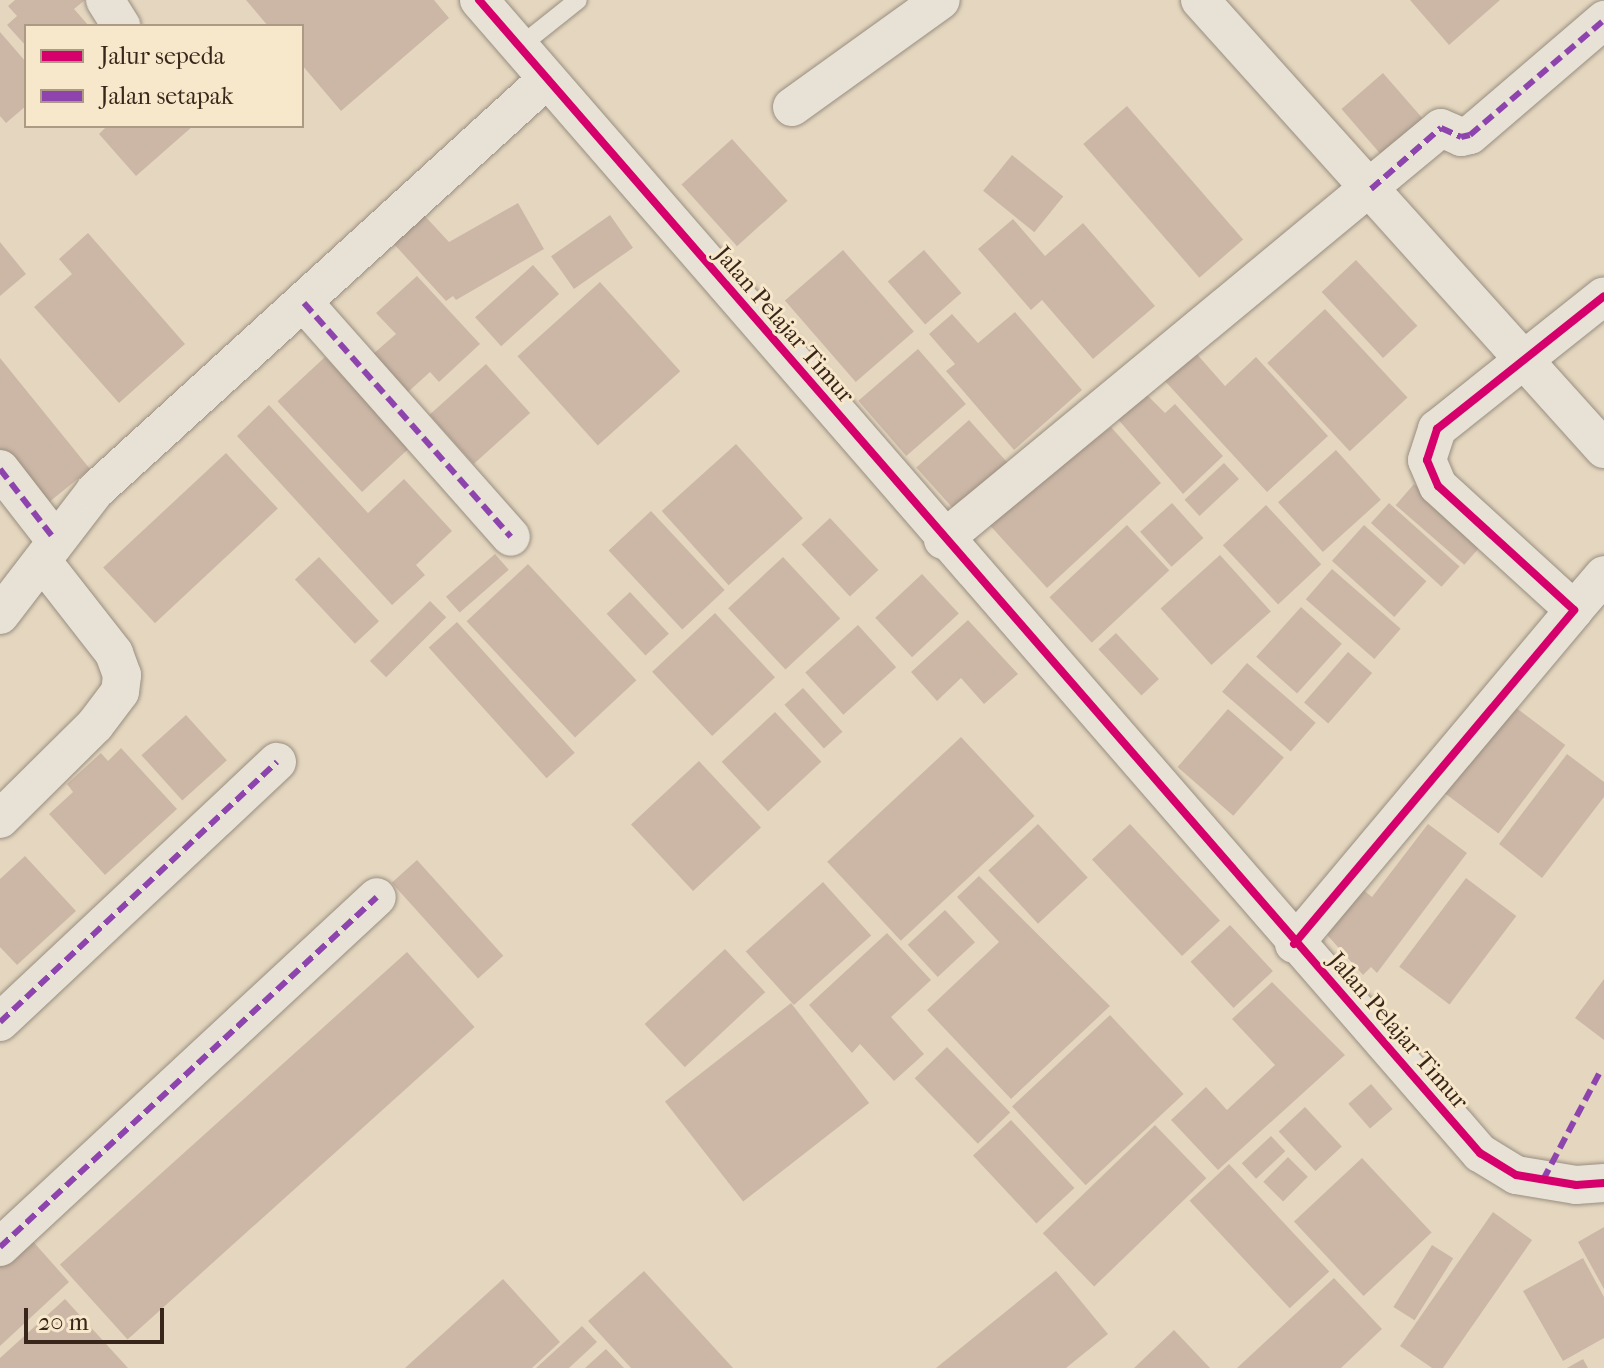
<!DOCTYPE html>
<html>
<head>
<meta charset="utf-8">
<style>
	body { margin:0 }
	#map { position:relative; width:1604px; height:1368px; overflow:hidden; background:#e5d7bf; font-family:"IM FELL French Canon",serif }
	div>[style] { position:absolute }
	.building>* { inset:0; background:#ccb7a6; transform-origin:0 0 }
	.roads { filter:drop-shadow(0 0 2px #998e80) drop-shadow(0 0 2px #998e80) }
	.service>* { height:18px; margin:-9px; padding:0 9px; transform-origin:9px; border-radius:9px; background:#e8e2d6 }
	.minor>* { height:38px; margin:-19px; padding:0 19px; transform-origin:19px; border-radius:19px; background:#e8e2d6 }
	.quiet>* { height:6px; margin-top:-3px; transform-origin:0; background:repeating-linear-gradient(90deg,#8e44ad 0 12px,transparent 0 18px) }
	.cycleway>* { height:8px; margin:-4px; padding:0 4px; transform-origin:4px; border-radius:4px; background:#d6006c }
	span { translate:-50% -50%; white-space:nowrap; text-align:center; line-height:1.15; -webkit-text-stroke:6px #f8e8cb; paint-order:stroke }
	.street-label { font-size:24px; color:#39261a }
	.legend { position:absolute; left:24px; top:24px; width:280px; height:104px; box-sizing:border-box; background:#f8e8cb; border:2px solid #ac9a84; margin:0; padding:10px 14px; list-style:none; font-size:24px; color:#39261a }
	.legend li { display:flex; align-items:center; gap:16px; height:40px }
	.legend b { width:40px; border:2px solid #ac9a84 }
	.scale { position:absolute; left:24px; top:1308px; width:140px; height:36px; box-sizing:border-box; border:4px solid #39261a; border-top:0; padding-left:10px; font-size:24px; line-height:28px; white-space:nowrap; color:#39261a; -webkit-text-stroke:6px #f8e8cb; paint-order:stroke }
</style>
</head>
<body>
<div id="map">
	<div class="building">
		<div style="clip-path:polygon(15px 0,85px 0,74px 9px,89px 26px,26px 26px,26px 46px,7px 25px,17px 16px,8px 6px)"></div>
		<div style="clip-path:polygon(246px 0,434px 0,449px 18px,341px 111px,302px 65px,302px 26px,268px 26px)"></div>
		<div style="clip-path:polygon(1410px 0,1500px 0,1449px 45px)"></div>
		<div style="clip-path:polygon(0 32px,26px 62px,26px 106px,6px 123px,0 116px)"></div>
		<div style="left:1383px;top:73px;width:77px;height:55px;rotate:49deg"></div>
		<div style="left:1127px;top:106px;width:177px;height:58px;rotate:49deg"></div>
		<div style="clip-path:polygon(107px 126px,193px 126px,136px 176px,99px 134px)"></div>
		<div style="left:732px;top:139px;width:83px;height:68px;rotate:48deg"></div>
		<div style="left:1012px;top:155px;width:66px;height:46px;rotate:39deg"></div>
		<div style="clip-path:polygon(518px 203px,544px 249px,456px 300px,453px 296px,446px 301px,393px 243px,423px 214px,449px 242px)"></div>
		<div style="left:610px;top:215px;width:40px;height:72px;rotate:55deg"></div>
		<div style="clip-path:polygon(1013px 219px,1045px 256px,1083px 223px,1155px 306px,1093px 359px,1042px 300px,1031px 310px,978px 249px)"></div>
		<div style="clip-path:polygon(88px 233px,185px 344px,119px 403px,34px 307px,72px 274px,59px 259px)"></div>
		<div style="clip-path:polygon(0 242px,26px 274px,0 296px)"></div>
		<div style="left:843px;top:250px;width:108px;height:77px;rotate:49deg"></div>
		<div style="left:924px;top:250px;width:57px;height:48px;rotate:49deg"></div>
		<div style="left:1356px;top:260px;width:90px;height:47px;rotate:47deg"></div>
		<div style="left:533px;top:265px;width:39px;height:78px;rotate:48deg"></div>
		<div style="clip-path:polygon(417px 276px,480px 344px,439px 382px,430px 372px,408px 392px,373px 354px,396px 334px,376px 313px)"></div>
		<div style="left:600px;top:282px;width:120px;height:111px;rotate:48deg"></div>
		<div style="left:1325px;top:309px;width:121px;height:79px;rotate:47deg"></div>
		<div style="clip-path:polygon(1015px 312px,1082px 390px,1014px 450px,946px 371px,955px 364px,929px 334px,952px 314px,978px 343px)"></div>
		<div style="left:918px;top:349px;width:73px;height:79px;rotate:49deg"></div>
		<div style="clip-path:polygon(1195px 352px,1225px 386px,1256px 357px,1328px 436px,1267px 492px,1164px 380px)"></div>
		<div style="left:325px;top:357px;width:124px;height:65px;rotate:47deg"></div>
		<div style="clip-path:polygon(0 358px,90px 469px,43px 507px,0 454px)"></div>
		<div style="left:486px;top:364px;width:66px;height:76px;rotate:48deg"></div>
		<div style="clip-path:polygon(1144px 392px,1165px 413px,1175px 404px,1223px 456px,1183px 494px,1116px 417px)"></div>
		<div style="clip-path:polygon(269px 405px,368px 513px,404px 479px,452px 531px,416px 565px,425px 575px,392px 605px,237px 436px)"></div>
		<div style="left:969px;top:420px;width:59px;height:71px;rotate:48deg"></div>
		<div style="clip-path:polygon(1111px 427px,1161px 483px,1047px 588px,986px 521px)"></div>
		<div style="left:736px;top:444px;width:100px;height:100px;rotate:48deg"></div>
		<div style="left:1336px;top:450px;width:67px;height:78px;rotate:48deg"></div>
		<div style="left:226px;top:453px;width:76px;height:168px;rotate:47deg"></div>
		<div style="left:1224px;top:463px;width:22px;height:54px;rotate:47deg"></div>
		<div style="left:1414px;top:484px;width:91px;height:28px;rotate:41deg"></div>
		<div style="left:1172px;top:503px;width:47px;height:43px;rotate:48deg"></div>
		<div style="left:1389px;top:503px;width:95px;height:27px;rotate:42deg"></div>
		<div style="left:1266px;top:505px;width:81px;height:59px;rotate:47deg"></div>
		<div style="left:651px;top:511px;width:108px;height:58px;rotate:47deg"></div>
		<div style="left:830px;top:518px;width:71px;height:39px;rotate:47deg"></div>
		<div style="left:1127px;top:525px;width:62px;height:106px;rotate:47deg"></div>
		<div style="left:1364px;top:525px;width:84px;height:48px;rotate:42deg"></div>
		<div style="left:495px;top:554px;width:21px;height:65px;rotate:49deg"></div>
		<div style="left:1220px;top:555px;width:76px;height:80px;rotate:48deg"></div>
		<div style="left:319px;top:557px;width:88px;height:33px;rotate:47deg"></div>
		<div style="left:783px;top:557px;width:84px;height:75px;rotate:47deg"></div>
		<div style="left:528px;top:564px;width:159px;height:84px;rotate:47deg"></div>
		<div style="left:1332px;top:569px;width:91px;height:40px;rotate:41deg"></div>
		<div style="left:922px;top:574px;width:54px;height:64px;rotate:47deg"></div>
		<div style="left:630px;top:592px;width:57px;height:32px;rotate:47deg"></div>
		<div style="left:430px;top:601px;width:23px;height:85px;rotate:45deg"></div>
		<div style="left:1301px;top:607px;width:55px;height:67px;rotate:42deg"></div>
		<div style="left:715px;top:613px;width:88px;height:86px;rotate:47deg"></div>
		<div style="clip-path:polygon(968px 620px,1018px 674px,984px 704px,961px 678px,937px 701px,911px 672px)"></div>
		<div style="left:457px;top:622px;width:176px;height:38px;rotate:48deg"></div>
		<div style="left:858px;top:625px;width:57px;height:71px;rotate:48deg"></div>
		<div style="left:1116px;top:633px;width:63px;height:24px;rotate:47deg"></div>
		<div style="left:1348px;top:652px;width:32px;height:67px;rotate:41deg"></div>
		<div style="left:1247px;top:663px;width:91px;height:38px;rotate:41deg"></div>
		<div style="left:803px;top:688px;width:59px;height:25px;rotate:48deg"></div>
		<div style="left:1511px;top:704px;width:68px;height:111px;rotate:37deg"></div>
		<div style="left:1228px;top:709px;width:74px;height:77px;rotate:41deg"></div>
		<div style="left:775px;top:712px;width:68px;height:73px;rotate:47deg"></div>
		<div style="left:186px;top:715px;width:61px;height:60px;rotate:48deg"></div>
		<div style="left:961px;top:737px;width:108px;height:183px;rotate:47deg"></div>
		<div style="clip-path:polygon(121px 748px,177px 809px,105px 875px,49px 814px,73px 792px,67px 784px,101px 753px,108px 761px)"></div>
		<div style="clip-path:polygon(1567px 754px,1604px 782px,1604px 797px,1542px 878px,1499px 844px)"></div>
		<div style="left:699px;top:761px;width:91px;height:93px;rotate:47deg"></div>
		<div style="left:1038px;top:824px;width:73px;height:68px;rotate:47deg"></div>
		<div style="left:1130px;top:824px;width:132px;height:52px;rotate:47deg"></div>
		<div style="clip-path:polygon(1428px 824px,1467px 853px,1377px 973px,1371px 967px,1363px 975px,1320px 927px,1356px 884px,1372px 897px)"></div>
		<div style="clip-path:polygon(25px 856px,76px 911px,17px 965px,0 947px,0 879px)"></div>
		<div style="left:417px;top:860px;width:129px;height:34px;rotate:48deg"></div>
		<div style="clip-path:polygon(979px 876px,1110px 1006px,1011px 1099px,927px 1010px,999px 942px,957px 897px)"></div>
		<div style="left:1466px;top:878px;width:63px;height:111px;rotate:37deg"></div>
		<div style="left:823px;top:882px;width:72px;height:104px;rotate:48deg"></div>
		<div style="left:945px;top:910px;width:44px;height:51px;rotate:47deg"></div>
		<div style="left:1230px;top:925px;width:63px;height:54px;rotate:47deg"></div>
		<div style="clip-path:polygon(887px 933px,931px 980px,891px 1017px,924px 1054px,894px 1081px,860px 1044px,852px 1053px,809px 1005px)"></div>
		<div style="left:725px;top:949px;width:59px;height:110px;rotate:47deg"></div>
		<div style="left:407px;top:952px;width:101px;height:467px;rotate:48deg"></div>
		<div style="clip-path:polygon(1604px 979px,1604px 1040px,1575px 1018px)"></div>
		<div style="clip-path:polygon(1272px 982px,1345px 1055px,1218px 1170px,1171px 1120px,1206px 1087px,1227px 1110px,1275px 1065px,1232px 1019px)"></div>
		<div style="left:791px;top:1003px;width:127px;height:160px;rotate:52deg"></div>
		<div style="left:1110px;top:1015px;width:108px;height:134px;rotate:47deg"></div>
		<div style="left:947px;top:1047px;width:91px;height:45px;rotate:46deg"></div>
		<div style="left:1371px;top:1084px;width:33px;height:30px;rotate:49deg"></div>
		<div style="left:1305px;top:1107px;width:54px;height:36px;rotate:47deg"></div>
		<div style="left:1011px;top:1120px;width:93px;height:52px;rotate:47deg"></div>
		<div style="left:1155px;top:1125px;width:74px;height:156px;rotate:46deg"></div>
		<div style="left:1271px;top:1136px;width:21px;height:40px;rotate:47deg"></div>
		<div style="left:1288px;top:1157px;width:28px;height:35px;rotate:45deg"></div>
		<div style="left:1362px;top:1158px;width:102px;height:93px;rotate:47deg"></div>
		<div style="left:1229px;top:1164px;width:147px;height:54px;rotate:47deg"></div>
		<div style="clip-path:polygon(1493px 1212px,1532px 1240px,1443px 1368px,1432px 1368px,1400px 1346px)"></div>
		<div style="clip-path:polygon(1604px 1227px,1604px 1289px,1578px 1242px)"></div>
		<div style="clip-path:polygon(30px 1238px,69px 1282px,0 1346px,0 1266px)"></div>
		<div style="left:1432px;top:1245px;width:25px;height:73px;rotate:32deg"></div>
		<div style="clip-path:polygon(1583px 1258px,1604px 1297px,1604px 1338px,1563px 1361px,1523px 1291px)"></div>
		<div style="clip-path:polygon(644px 1271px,733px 1368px,631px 1368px,588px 1321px)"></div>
		<div style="clip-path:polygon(1056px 1271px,1108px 1334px,1066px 1368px,936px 1368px)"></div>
		<div style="clip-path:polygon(1334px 1278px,1382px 1329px,1341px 1368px,1237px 1368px)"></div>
		<div style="clip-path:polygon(503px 1279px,560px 1342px,532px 1368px,405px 1368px)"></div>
		<div style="clip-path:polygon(65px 1299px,128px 1368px,0 1368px,0 1358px)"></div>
		<div style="clip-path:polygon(582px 1326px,597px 1342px,569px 1368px,536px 1368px)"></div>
		<div style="clip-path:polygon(1174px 1330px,1210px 1368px,1134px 1368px)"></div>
		<div style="clip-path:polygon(606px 1349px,624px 1368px,585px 1368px)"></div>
		<div style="clip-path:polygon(1583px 1359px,1588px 1368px,1567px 1368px)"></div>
	</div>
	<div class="roads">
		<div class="service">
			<div style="left:519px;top:47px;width:75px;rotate:-38.5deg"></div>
		</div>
		<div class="minor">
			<div style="left:105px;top:0;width:31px;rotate:58deg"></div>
			<div style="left:479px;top:0;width:1527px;rotate:49.04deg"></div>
			<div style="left:1480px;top:1153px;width:42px;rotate:31.4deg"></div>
			<div style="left:1516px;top:1175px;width:61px;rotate:9.5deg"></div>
			<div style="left:1576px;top:1185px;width:28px;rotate:-4deg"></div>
			<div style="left:1200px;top:0;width:604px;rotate:48.02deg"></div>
			<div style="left:792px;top:107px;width:183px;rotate:-35.7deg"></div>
			<div style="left:304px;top:303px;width:312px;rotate:48.5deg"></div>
			<div style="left:0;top:469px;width:90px;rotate:52.2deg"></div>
			<div style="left:943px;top:540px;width:646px;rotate:-39.6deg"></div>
			<div style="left:1441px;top:128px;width:22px;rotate:24deg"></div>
			<div style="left:1461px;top:137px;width:9px;rotate:-13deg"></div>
			<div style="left:1470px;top:135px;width:177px;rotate:-40.6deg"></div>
			<div style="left:1574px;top:610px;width:46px;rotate:-49.4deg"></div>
			<div style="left:0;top:615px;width:156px;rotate:-52.5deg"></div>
			<div style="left:95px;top:491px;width:610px;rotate:-42.34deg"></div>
			<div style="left:0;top:819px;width:134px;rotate:-44.7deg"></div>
			<div style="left:95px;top:725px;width:41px;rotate:-52.9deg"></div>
			<div style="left:120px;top:692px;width:17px;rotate:-83deg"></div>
			<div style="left:122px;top:675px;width:23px;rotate:-110deg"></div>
			<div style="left:114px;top:653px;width:115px;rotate:-128deg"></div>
			<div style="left:1294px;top:944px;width:436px;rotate:-50deg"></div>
			<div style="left:1574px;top:610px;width:184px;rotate:-137.6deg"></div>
			<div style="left:1438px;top:486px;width:28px;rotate:-113deg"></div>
			<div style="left:1427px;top:460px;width:33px;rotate:-72deg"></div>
			<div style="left:1437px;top:429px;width:213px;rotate:-38.5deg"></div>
			<div style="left:0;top:1022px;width:380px;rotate:-43.2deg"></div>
			<div style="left:0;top:1247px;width:514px;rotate:-42.87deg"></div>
		</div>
	</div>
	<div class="quiet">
		<div style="left:1371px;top:189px;width:93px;rotate:-41.1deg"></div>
		<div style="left:1441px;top:128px;width:22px;rotate:24deg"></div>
		<div style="left:1461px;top:137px;width:9px;rotate:-13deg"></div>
		<div style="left:1470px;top:135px;width:177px;rotate:-40.6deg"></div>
		<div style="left:304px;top:303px;width:312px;rotate:48.5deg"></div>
		<div style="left:0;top:469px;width:90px;rotate:52.2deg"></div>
		<div style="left:0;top:1022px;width:380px;rotate:-43.2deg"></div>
		<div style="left:1543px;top:1180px;width:122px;rotate:-62.2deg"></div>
		<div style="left:0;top:1247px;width:514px;rotate:-42.87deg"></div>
	</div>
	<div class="cycleway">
		<div style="left:479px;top:0;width:1527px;rotate:49.04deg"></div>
		<div style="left:1480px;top:1153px;width:42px;rotate:31.4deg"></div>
		<div style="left:1516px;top:1175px;width:61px;rotate:9.5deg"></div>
		<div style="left:1576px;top:1185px;width:28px;rotate:-4deg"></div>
		<div style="left:1294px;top:944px;width:436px;rotate:-50deg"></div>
		<div style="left:1574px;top:610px;width:184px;rotate:-137.6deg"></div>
		<div style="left:1438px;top:486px;width:28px;rotate:-113deg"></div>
		<div style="left:1427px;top:460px;width:33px;rotate:-72deg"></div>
		<div style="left:1437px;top:429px;width:213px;rotate:-38.5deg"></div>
	</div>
	<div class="street-label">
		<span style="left:784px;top:325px;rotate:49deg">Jalan Pelajar Timur</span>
		<span style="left:1398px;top:1031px;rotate:49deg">Jalan Pelajar Timur</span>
	</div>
	<ul class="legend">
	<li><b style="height:10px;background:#d6006c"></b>Jalur sepeda</li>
	<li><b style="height:10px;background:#8e44ad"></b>Jalan setapak</li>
	</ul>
	<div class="scale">20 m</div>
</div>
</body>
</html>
